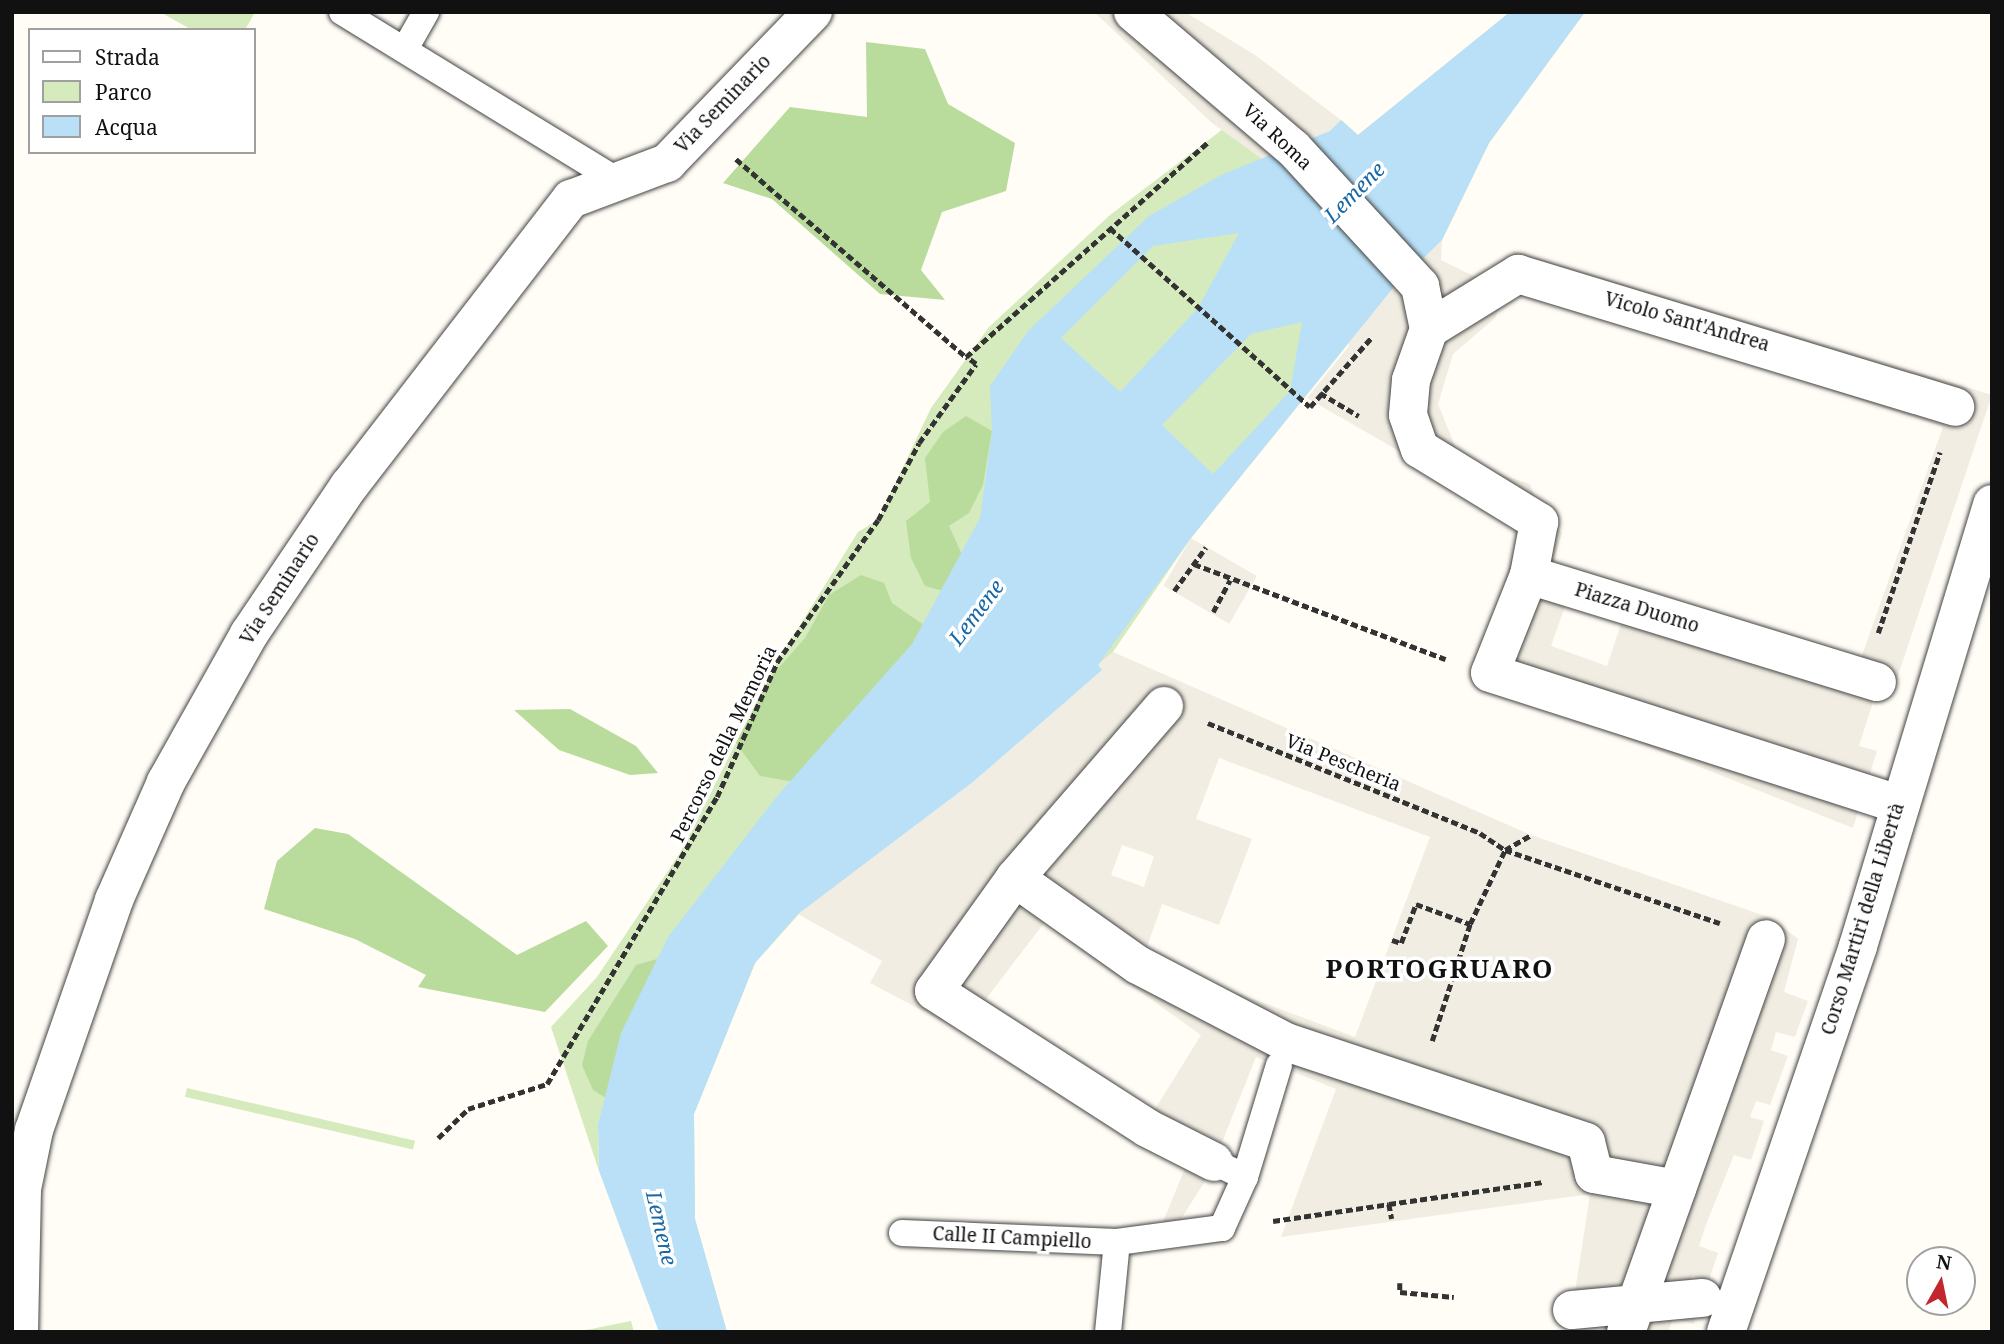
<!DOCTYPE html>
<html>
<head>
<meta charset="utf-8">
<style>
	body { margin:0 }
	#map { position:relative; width:2004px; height:1344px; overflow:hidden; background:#fffdf5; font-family:"Noto Serif",serif }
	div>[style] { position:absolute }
	.green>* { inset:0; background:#d5ebbd; transform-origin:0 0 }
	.forest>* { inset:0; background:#b9dc9c }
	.plaza>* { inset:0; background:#f1ede2; transform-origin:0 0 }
	.water>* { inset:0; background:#b9e0f7 }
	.path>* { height:4.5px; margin-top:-2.25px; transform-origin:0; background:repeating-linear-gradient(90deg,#333 0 7px,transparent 0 10.5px) }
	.roads { filter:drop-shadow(0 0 2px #444) drop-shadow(0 0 2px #444) }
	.service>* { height:26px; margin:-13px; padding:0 13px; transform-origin:13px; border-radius:13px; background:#fff }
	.pedestrian>* { height:38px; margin:-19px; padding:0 19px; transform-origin:19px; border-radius:19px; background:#fff }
	.minor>* { height:38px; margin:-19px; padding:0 19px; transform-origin:19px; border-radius:19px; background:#fff }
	span { translate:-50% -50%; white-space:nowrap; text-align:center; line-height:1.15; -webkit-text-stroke:7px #fff; paint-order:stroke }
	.street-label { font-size:19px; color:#111 }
	.water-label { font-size:21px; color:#1768a6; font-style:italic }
	.district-label { font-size:26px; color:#111; font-weight:700; letter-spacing:2px }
	.frame { position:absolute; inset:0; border:14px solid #111; pointer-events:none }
	.legend { position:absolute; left:28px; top:28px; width:228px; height:126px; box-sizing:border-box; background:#fff; border:2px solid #a0a0a0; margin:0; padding:9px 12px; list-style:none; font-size:21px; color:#111 }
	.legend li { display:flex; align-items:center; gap:14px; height:35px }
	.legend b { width:35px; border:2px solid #a0a0a0 }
	.north { position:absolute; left:1906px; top:1246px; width:70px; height:70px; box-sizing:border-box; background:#fff; border:2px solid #a0a0a0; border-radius:50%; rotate:9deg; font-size:19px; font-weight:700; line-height:28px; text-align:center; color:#111 }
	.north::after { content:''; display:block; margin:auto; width:24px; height:32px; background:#c4262e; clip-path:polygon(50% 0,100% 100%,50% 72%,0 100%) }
</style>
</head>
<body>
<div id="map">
	<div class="green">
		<div style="clip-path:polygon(160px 12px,255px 12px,245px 30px,192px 30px)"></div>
		<div style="clip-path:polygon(1510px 12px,1585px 12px,1489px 143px,1442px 240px,1393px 288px,1191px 538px,1113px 652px,935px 809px,799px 914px,755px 963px,694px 1114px,695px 1219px,727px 1332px,659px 1332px,598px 1129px,599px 1171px,551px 1027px,597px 977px,680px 853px,777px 662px,858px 532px,878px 520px,931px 408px,989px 327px,1110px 215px,1223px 129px,1260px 157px,1341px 120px,1358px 135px)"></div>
		<div style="left:187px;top:1088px;width:234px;height:9px;rotate:13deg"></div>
		<div style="clip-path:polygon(631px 1321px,634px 1332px,576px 1332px)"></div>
	</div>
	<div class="forest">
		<div style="clip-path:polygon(866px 42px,925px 49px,948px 104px,1015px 143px,1006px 191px,942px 212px,921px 270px,945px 300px,880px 294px,772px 199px,723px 183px,790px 107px,867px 117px)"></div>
		<div style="clip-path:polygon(966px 416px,992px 431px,983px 485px,969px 513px,949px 526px,969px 570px,951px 593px,925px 586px,911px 558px,906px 521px,930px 502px,925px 458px,943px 432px)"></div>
		<div style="clip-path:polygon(861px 575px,884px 583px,892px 603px,934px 632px,812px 785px,760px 776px,736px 743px,770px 678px,805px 638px,829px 595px)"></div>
		<div style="clip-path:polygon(570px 709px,636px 746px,658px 773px,630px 775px,559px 750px,514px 710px)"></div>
		<div style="clip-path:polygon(315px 828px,348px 834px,517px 955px,586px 921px,608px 946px,545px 1012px,418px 987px,426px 975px,355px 939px,264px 909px,277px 861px)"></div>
		<div style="clip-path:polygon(657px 959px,614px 1103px,593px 1090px,582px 1065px,588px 1041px,636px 965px)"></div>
	</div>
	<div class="plaza">
		<div style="clip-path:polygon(evenodd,1094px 12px,1185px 12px,1255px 55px,1341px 120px,1330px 131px,1442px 240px,1441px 260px,1496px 287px,1514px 251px,1992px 395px,1892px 693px,1877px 689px,1859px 746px,1877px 751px,1853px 828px,1476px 678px,1522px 522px,1307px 398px,1349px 346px,1265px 161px,1212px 123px,1094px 12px,1507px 291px,1591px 312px,1943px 427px,1861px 658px,1551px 570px,1562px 533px,1537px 505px,1530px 484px,1461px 461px,1438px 404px,1453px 354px,1495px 318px,1507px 291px,1094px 12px,1571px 589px,1626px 609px,1607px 666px,1551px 646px,1571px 589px)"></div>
		<div style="left:1191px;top:538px;width:76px;height:55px;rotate:30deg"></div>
		<div style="clip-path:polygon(evenodd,1113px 652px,1531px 835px,1771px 918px,1798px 939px,1784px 992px,1808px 1001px,1795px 1037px,1776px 1032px,1771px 1050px,1788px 1056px,1770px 1105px,1756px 1101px,1750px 1117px,1764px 1121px,1751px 1160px,1734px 1155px,1707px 1222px,1699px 1246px,1718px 1253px,1709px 1280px,1692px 1276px,1688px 1287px,1702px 1298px,1694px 1324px,1673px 1318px,1668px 1332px,1569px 1332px,1590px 1194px,1281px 1237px,1336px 1089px,1256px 1057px,1209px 1175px,1172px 1233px,1160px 1229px,1186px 1166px,1041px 1073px,870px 983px,882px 961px,798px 914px,973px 782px,1101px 670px,1097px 665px,1113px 652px,1219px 758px,1430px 837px,1355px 1037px,1143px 958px,1162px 904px,1219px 925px,1252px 839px,1196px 819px,1219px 758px,1113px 652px,1122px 845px,1154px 856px,1144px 887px,1111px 875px,1122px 845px,1113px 652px,1044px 923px,1201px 1035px,1149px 1119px,983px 1003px,1044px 923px)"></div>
	</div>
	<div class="water">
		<div style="clip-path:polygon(evenodd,1510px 12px,1585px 12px,1489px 143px,1442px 240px,1393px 288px,1191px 538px,1098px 665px,1102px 670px,973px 782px,798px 914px,755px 963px,694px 1114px,695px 1219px,727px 1332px,659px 1332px,599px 1171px,598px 1125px,621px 1033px,668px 937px,778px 795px,912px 644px,980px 518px,992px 432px,990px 386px,1028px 331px,1149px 216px,1223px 174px,1330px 131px,1341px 120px,1358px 135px,1510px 12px,1239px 233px,1198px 308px,1120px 392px,1061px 338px,1153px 246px,1239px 233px,1510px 12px,1302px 322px,1290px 391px,1213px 474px,1162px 425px,1251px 334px,1302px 322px)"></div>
	</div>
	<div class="path">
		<div style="left:736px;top:159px;width:303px;rotate:40.7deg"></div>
		<div style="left:966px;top:357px;width:325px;rotate:-41.6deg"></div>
		<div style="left:1110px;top:228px;width:268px;rotate:41.8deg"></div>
		<div style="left:1310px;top:407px;width:94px;rotate:-48.5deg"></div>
		<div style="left:1320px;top:393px;width:45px;rotate:30.5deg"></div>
		<div style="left:1194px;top:564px;width:269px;rotate:20.7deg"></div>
		<div style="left:1174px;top:591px;width:54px;rotate:-54deg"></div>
		<div style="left:1213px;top:612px;width:36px;rotate:-62deg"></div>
		<div style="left:1878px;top:633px;width:191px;rotate:-71.1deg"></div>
		<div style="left:1208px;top:723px;width:293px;rotate:22deg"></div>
		<div style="left:1480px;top:833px;width:30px;rotate:34deg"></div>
		<div style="left:1505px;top:850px;width:30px;rotate:-30deg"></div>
		<div style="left:1392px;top:940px;width:9px;rotate:18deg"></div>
		<div style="left:1401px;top:943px;width:42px;rotate:-69deg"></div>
		<div style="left:1416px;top:904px;width:58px;rotate:20.3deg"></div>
		<div style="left:1432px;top:1041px;width:123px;rotate:-72deg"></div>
		<div style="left:1470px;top:924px;width:82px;rotate:-64.7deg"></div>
		<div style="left:1505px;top:850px;width:227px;rotate:18.8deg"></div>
		<div style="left:438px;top:1138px;width:42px;rotate:-44deg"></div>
		<div style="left:468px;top:1109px;width:83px;rotate:-17.6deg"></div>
		<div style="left:547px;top:1084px;width:334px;rotate:-59.4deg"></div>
		<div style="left:717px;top:797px;width:148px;rotate:-66deg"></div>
		<div style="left:777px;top:662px;width:174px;rotate:-54.6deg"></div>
		<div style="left:878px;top:520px;width:87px;rotate:-62deg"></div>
		<div style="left:919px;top:443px;width:97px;rotate:-54.2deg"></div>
		<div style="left:976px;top:364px;width:12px;rotate:-145deg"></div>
		<div style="left:1389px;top:1204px;width:157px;rotate:-8.1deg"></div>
		<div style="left:1273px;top:1221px;width:117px;rotate:-8.3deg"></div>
		<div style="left:1389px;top:1204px;width:15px;rotate:79deg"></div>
		<div style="left:1400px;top:1283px;width:9px;rotate:90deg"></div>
		<div style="left:1400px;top:1292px;width:54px;rotate:5.3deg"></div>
	</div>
	<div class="roads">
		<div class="service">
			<div style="left:342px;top:12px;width:319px;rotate:31.5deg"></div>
			<div style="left:405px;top:49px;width:43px;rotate:-60.4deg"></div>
			<div style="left:1245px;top:1177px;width:117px;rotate:-73.1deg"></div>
			<div style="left:902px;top:1233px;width:215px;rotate:2.4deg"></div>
			<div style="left:1117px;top:1242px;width:106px;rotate:-7.6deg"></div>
			<div style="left:1222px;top:1228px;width:56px;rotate:-65.7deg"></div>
			<div style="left:1245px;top:1177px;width:34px;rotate:-154deg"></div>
			<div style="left:1108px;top:1332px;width:90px;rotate:-84.3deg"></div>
		</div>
		<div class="pedestrian">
			<div style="left:1133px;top:12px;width:210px;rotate:40.4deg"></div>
			<div style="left:1293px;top:148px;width:188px;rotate:47.4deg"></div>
			<div style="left:1420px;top:286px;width:44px;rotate:78.2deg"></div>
			<div style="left:1429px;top:329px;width:54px;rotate:109.4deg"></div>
			<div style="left:1411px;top:380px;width:35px;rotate:95deg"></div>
			<div style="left:1408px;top:415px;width:36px;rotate:71deg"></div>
			<div style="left:1420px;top:449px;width:140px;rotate:31.5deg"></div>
			<div style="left:1539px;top:522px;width:54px;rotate:100.7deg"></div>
			<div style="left:1529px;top:575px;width:105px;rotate:111.7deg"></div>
			<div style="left:1490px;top:673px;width:429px;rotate:17.8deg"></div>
			<div style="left:1429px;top:329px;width:105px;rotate:-31.7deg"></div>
			<div style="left:1518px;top:274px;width:457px;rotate:16.9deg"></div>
			<div style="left:1529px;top:575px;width:364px;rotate:17.1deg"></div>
			<div style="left:1164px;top:706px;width:228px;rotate:130.9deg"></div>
			<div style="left:1015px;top:878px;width:139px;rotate:125.6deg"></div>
			<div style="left:934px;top:991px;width:253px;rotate:32.7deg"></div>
			<div style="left:1147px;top:1128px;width:75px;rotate:26.9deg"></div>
			<div style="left:1015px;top:878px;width:151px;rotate:35.3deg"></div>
			<div style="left:1138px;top:965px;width:167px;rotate:27.5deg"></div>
			<div style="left:1286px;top:1042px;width:316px;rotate:18.4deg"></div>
			<div style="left:1586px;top:1142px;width:33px;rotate:76deg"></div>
			<div style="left:1594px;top:1174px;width:84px;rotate:10.2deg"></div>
			<div style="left:1677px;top:1189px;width:152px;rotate:109.6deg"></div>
			<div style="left:1677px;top:1189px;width:265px;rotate:-70.4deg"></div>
			<div style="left:1572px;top:1310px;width:131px;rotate:-5.3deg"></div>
		</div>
		<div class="minor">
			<div style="left:19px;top:1332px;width:143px;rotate:-88.8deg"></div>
			<div style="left:22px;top:1189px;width:60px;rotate:-78.5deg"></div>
			<div style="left:34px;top:1130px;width:244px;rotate:-70.8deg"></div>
			<div style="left:114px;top:900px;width:129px;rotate:-66.2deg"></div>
			<div style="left:166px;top:782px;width:170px;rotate:-60.7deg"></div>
			<div style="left:249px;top:634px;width:179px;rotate:-56deg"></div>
			<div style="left:349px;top:486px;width:363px;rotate:-52.3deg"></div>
			<div style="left:571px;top:199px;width:103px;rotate:-20.6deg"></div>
			<div style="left:667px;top:163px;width:210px;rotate:-46deg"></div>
			<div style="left:1726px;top:1332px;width:408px;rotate:-71.1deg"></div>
			<div style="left:1858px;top:946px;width:462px;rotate:-73.1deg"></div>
		</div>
	</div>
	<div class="street-label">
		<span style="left:723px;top:104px;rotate:-46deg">Via Seminario</span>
		<span style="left:1277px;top:137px;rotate:43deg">Via Roma</span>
		<span style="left:1687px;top:322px;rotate:16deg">Vicolo Sant'Andrea</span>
		<span style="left:280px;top:589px;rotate:-57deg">Via Seminario</span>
		<span style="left:1637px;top:608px;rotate:17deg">Piazza Duomo</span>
		<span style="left:724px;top:744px;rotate:-64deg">Percorso della Memoria</span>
		<span style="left:1343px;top:763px;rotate:22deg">Via Pescheria</span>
		<span style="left:1863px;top:919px;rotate:-73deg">Corso Martiri della Libertà</span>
		<span style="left:1012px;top:1238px;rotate:3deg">Calle II Campiello</span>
	</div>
	<div class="water-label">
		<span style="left:1354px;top:192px;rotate:-45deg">Lemene</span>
		<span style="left:976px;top:612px;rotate:-53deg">Lemene</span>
		<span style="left:662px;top:1228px;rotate:77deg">Lemene</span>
	</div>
	<div class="district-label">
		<span style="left:1440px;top:969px">PORTOGRUARO</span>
	</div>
	<div class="frame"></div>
	<ul class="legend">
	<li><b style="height:9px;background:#fff"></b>Strada</li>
	<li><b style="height:19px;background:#d5ebbd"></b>Parco</li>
	<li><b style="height:19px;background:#b9e0f7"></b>Acqua</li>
	</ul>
	<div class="north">N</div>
</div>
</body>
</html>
